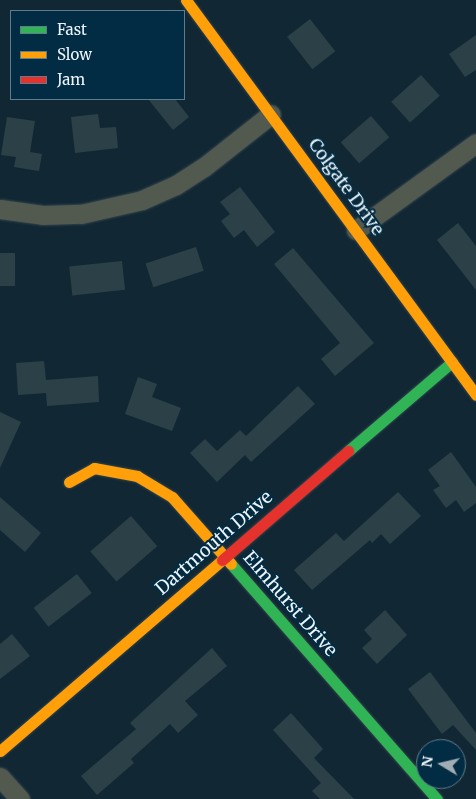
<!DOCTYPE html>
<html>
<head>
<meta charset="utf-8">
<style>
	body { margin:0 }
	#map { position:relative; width:476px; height:799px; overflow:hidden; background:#112834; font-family:Merriweather,serif }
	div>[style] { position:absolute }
	.building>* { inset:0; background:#2c4047; transform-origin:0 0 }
	.roads { filter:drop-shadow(0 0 1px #33444d) drop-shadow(0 0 1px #33444d) }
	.street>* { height:19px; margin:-9.5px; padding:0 9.5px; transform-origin:9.5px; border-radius:9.5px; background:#52594e }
	.fast>* { height:11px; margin:-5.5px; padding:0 5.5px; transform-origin:5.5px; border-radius:5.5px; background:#30b455 }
	.slow>* { height:11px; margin:-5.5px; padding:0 5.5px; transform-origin:5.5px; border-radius:5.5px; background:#ff9f0a }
	.jam>* { height:11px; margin:-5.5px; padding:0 5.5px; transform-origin:5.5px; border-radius:5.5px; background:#e5322d }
	span { translate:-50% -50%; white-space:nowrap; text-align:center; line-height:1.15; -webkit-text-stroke:4px #022c43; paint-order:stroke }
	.street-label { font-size:18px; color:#eef5fa }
	.legend { position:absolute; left:10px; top:10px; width:175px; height:90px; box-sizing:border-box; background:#022c43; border:1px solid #607c8c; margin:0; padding:6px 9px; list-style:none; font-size:15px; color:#eef5fa }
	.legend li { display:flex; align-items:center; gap:10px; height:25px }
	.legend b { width:25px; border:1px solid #607c8c }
	.north { position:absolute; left:416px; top:739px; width:50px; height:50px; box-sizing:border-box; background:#022c43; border:1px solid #607c8c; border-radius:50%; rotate:279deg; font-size:14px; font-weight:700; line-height:20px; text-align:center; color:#eef5fa }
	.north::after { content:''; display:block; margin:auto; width:18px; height:22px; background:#a1adb5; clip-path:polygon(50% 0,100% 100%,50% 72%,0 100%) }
</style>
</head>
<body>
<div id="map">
	<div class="building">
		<div style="left:310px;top:19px;width:41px;height:29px;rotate:52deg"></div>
		<div style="clip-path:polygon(476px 35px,476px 70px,465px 77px,449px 54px)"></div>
		<div style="left:421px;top:75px;width:28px;height:40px;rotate:48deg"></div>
		<div style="clip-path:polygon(148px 99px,175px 99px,189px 117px,173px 130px)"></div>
		<div style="clip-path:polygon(98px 114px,100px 128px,116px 127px,118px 148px,75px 153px,71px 117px)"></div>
		<div style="left:371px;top:116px;width:28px;height:40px;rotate:49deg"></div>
		<div style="clip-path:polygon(7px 117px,35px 121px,30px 152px,42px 154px,39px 171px,14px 167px,16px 157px,1px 155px)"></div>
		<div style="clip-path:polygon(240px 187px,275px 232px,257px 247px,244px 230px,234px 238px,221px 221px,230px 214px,220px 202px)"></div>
		<div style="clip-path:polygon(458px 223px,476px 246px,476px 290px,437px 240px)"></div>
		<div style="left:196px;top:247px;width:25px;height:53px;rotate:72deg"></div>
		<div style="clip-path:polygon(293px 248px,374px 343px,335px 376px,321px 359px,340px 343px,274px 264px)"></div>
		<div style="left:0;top:253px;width:15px;height:33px"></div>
		<div style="left:122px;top:261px;width:29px;height:53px;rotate:84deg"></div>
		<div style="clip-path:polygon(44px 361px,46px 380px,98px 376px,99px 402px,47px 406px,46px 393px,18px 395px,16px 363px)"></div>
		<div style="clip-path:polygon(138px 377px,157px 384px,152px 397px,181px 408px,172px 431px,125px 414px)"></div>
		<div style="clip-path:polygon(298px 386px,315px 404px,251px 462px,245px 455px,217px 482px,190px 453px,205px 439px,217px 451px,240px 430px,246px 436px)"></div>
		<div style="clip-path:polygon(0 412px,21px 422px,0 468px)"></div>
		<div style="clip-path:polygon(451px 452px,476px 487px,476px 503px,464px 512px,456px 500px,446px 508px,433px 490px,440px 486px,428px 470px)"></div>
		<div style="clip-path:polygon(398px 492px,421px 516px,390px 544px,381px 534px,372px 543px,370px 540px,312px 590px,294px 570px,336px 533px,344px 541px)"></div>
		<div style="clip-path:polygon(0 497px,41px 533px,25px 552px,0 530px)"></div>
		<div style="left:131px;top:516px;width:40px;height:54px;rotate:49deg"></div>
		<div style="left:77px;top:574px;width:24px;height:55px;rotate:52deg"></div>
		<div style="clip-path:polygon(385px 610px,407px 635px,377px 664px,362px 648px,372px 639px,364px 630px)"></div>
		<div style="clip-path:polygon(12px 634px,30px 656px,0 679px,0 644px)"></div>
		<div style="clip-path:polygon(212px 648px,227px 666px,185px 701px,198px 715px,178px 733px,170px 724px,131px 759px,134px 763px,97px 795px,81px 776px,136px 729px,130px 723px)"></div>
		<div style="clip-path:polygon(430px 672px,476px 733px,476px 750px,453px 725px,442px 734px,408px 689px)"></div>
		<div style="clip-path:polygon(291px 713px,323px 749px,314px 758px,354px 799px,320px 799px,312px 791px,321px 783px,273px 730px)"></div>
	</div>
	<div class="roads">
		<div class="street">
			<div style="left:0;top:209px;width:43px;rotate:7.9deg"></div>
			<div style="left:43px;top:215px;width:38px;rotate:-2deg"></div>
			<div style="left:81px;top:214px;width:63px;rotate:-12.9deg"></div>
			<div style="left:142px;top:200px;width:37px;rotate:-24deg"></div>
			<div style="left:176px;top:185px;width:33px;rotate:-33deg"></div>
			<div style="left:204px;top:167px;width:85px;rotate:-38.3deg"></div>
			<div style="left:356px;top:230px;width:148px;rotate:-35.9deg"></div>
			<div style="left:0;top:777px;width:30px;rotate:48deg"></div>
		</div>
		<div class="fast">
			<div style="left:348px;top:451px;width:137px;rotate:-40.6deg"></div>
			<div style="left:231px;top:564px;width:313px;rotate:48.8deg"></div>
		</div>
		<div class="slow">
			<div style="left:186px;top:0;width:490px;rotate:53.7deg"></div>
			<div style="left:69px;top:482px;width:29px;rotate:-29deg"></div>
			<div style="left:94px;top:468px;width:44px;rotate:10.5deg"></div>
			<div style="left:137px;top:476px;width:41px;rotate:31deg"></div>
			<div style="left:172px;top:497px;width:89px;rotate:48.6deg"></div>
			<div style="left:0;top:751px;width:293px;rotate:-40.7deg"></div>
		</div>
		<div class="jam">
			<div style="left:222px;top:560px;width:167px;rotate:-40.9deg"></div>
		</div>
	</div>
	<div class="street-label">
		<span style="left:346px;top:187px;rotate:54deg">Colgate Drive</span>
		<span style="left:214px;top:543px;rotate:-41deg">Dartmouth Drive</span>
		<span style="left:290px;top:604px;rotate:49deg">Elmhurst Drive</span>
	</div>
	<ul class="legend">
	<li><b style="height:6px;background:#30b455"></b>Fast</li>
	<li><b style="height:6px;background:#ff9f0a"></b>Slow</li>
	<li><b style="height:6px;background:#e5322d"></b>Jam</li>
	</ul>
	<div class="north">N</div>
</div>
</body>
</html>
